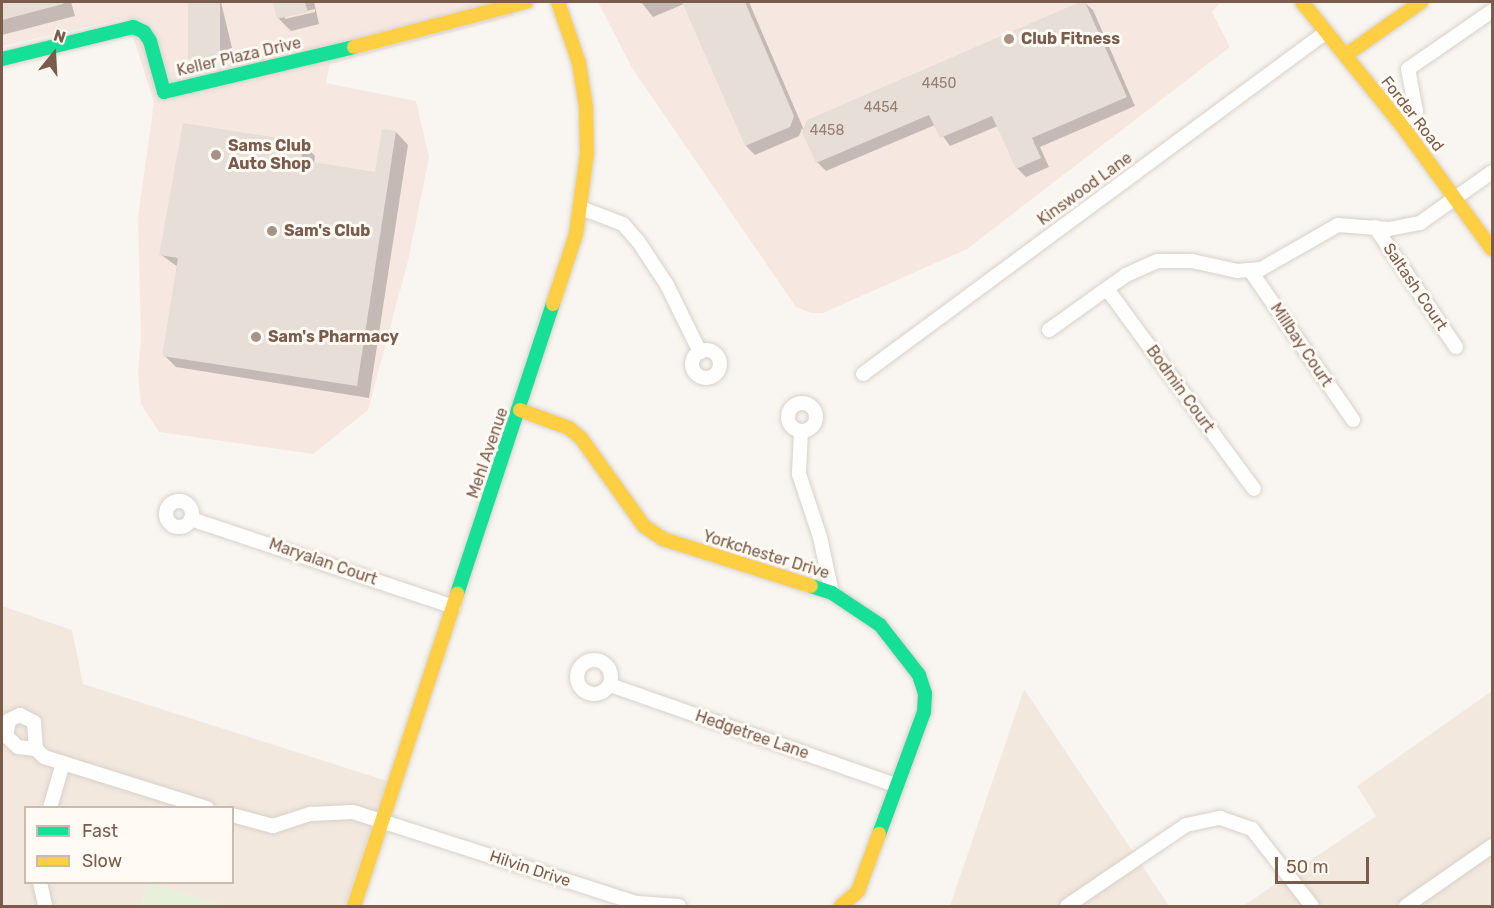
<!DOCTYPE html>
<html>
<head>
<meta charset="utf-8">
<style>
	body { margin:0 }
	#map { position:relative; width:1494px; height:908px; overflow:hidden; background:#f9f5f0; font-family:Rubik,sans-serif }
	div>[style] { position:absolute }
	.residential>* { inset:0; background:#f2e8de }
	.commercial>* { inset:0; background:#f6e8e1 }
	.green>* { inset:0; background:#e7f0db }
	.shadow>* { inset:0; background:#0003 }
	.building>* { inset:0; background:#e6ded7; transform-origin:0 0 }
	.roads { filter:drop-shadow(0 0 2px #d7d1cb) drop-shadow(0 0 2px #d7d1cb) }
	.street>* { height:14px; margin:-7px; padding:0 7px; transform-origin:7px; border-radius:7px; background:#fefefd }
	.street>.ring { margin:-7px; padding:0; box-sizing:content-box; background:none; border:14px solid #fefefd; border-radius:50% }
	.fast>* { height:14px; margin:-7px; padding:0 7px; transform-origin:7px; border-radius:7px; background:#16e098 }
	.slow>* { height:14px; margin:-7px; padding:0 7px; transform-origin:7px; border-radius:7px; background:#ffcf43 }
	.dots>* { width:16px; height:16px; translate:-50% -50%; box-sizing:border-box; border:3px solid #fffaf3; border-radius:50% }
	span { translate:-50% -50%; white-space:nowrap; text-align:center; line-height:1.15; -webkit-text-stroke:6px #fffaf3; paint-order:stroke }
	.number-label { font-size:14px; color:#977e72 }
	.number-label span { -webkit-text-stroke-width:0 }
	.poi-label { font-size:16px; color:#7a5c4d; font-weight:700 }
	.left { translate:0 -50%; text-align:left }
	.street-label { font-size:16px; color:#7a5c4d }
	.frame { position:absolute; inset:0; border:3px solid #7a5c4d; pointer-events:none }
	.legend { position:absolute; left:24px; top:806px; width:210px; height:78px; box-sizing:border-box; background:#fffaf3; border:2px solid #cabbb1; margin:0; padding:8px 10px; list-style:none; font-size:18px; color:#7a5c4d }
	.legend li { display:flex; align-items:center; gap:12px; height:30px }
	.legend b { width:30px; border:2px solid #cabbb1 }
	.north { position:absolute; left:24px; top:24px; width:60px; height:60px; -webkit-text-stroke:4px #fffaf3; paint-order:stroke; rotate:18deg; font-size:16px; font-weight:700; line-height:24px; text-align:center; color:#7a5c4d }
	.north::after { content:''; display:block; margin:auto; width:21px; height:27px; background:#7a5c4d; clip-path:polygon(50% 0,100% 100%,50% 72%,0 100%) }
	.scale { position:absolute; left:1275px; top:857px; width:94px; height:27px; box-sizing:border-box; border:3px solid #7a5c4d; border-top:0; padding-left:8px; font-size:18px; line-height:21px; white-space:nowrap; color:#7a5c4d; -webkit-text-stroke:4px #fffaf3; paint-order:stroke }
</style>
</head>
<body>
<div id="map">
	<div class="residential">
		<div style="clip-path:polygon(evenodd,2px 606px,72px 630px,83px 684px,387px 781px,345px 906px,225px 906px,149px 883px,141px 906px,2px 906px,2px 606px,26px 808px,232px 808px,232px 882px,26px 882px,26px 808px)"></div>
		<div style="clip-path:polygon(1024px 689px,1169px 906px,950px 906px)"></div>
		<div style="clip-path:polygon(1492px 691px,1492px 906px,1243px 906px,1376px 816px,1357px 786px)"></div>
	</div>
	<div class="commercial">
		<div style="clip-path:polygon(2px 2px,508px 2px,514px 16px,330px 64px,326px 83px,416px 101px,429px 157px,408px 261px,368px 410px,313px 454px,159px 432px,141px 404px,138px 373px,141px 338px,138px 217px,154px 102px,127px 18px,2px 46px)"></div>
		<div style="clip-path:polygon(598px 2px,1221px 2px,1212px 12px,1230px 47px,967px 249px,823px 313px,811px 313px,796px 307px,632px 68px)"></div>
	</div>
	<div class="green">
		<div style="clip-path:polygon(149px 883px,225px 906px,141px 906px)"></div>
	</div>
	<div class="shadow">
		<div style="clip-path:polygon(2px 2px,71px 2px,75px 16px,2px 35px)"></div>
		<div style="clip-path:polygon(189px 2px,221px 2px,233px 52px,202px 57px)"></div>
		<div style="clip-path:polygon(evenodd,274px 2px,314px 2px,319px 24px,291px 31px,278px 18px,274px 2px,315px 9px,315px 12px,285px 19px,285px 16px,315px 9px)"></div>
		<div style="clip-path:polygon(641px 2px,749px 2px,804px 130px,808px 121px,1084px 2px,1093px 10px,1135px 106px,1040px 147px,1049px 167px,1026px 177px,1017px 168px,998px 126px,950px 146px,935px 125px,826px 171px,817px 162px,802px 128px,799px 136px,755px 155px,746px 146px,684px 4px,653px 17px)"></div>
		<div style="clip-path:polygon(396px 132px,408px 145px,369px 398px,176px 367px,164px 355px,178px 267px,160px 254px,303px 143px,315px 156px,314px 164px,376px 173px)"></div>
	</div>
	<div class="building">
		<div style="clip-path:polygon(2px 2px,63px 2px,63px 4px,2px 20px)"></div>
		<div style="left:188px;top:2px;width:32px;height:57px"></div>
		<div style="clip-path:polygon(273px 2px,305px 2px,308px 12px,277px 19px)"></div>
		<div style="clip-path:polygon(682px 2px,745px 2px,794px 116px,790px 127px,745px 146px)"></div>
		<div style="clip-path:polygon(1080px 2px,1085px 2px,1127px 97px,1032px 138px,1041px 158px,1016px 169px,992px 116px,940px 138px,929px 115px,816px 163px,802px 132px,807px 120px)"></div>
		<div style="clip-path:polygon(183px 123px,304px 142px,301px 160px,375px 172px,382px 129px,396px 131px,357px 386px,162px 356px,178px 258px,159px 255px)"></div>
	</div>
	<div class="roads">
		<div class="street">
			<div style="left:1400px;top:123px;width:20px;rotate:-37deg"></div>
			<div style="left:1416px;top:111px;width:43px;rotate:-100.8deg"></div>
			<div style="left:1408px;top:69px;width:102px;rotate:-34.6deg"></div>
			<div style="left:581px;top:208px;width:45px;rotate:20.9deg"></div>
			<div style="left:623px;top:224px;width:23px;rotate:49deg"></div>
			<div style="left:638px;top:241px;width:53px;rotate:56.6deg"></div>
			<div style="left:667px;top:285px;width:75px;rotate:63.8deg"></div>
			<div style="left:1375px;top:227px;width:145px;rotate:56deg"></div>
			<div style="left:1250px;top:270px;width:182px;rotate:55.5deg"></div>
			<div style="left:1107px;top:289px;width:248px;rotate:53.7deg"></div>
			<div style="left:1049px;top:330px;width:95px;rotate:-35.5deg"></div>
			<div style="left:1126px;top:275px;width:35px;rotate:-24deg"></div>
			<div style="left:1158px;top:261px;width:34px"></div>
			<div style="left:1192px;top:261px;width:46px;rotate:12.5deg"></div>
			<div style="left:1237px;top:271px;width:24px;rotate:-5deg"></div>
			<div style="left:1261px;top:269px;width:89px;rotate:-29.7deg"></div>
			<div style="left:1338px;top:225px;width:51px;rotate:4.5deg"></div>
			<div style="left:1389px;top:229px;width:32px;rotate:-11deg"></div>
			<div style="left:1420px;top:223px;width:88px;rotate:-35.3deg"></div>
			<div class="ring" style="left:692px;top:350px;width:14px;height:14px"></div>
			<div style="left:863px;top:374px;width:576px;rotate:-36.45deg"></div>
			<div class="ring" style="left:788px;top:403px;width:14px;height:14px"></div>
			<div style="left:801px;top:431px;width:43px;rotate:92.7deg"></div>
			<div style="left:799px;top:474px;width:66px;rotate:71.6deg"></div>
			<div style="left:820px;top:537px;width:57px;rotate:77.9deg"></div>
			<div class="ring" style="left:166px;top:501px;width:12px;height:12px"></div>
			<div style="left:191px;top:519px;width:277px;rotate:18.5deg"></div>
			<div class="ring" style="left:577px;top:660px;width:20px;height:20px"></div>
			<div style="left:610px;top:685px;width:302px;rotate:19.3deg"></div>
			<div style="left:20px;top:715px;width:16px;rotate:27deg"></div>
			<div style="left:34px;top:722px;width:27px;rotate:86deg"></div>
			<div style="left:36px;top:749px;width:18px;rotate:-174deg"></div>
			<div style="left:18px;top:747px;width:16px;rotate:-137deg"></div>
			<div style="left:6px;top:736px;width:16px;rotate:-79deg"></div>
			<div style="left:9px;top:720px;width:12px;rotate:-24deg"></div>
			<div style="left:36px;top:749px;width:11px;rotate:45deg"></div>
			<div style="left:44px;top:757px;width:171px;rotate:17.4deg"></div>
			<div style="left:50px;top:808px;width:47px;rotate:-73.9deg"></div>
			<div style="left:232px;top:815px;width:42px;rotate:15deg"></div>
			<div style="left:273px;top:826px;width:40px;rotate:-18deg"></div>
			<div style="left:311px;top:814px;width:42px;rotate:-2.7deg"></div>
			<div style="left:353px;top:812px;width:298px;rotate:17.8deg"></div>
			<div style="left:637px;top:903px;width:42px;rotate:4.1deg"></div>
			<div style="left:40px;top:882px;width:25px;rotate:78deg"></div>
			<div style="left:1067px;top:906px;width:144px;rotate:-34.2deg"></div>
			<div style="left:1186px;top:825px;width:35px;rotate:-12deg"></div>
			<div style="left:1220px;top:818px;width:34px;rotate:19deg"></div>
			<div style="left:1252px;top:829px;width:98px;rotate:52.1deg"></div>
			<div style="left:1406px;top:906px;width:105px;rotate:-34.9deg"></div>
		</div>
		<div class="fast">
			<div style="left:2px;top:59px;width:135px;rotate:-13.7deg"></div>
			<div style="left:133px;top:27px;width:12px;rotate:24deg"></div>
			<div style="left:144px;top:32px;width:11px;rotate:56deg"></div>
			<div style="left:150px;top:41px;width:53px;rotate:74.6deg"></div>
			<div style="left:164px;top:92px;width:195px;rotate:-13.3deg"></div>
			<div style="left:811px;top:586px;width:22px;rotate:18deg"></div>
			<div style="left:832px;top:593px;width:58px;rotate:33.7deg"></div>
			<div style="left:880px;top:625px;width:63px;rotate:52deg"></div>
			<div style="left:919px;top:675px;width:20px;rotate:72deg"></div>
			<div style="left:925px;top:694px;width:18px;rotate:93deg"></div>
			<div style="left:924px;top:712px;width:130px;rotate:110.2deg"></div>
			<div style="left:457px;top:594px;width:305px;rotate:-71.7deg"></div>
		</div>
		<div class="slow">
			<div style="left:1302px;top:2px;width:156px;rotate:51deg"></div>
			<div style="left:1400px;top:123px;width:156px;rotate:53.9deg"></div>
			<div style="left:354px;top:47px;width:178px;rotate:-14.7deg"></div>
			<div style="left:1346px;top:55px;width:92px;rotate:-35.2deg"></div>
			<div style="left:553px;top:304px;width:74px;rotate:-71.8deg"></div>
			<div style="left:576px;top:234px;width:81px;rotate:-82.2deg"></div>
			<div style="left:587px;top:154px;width:47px;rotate:-91.2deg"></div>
			<div style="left:586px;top:107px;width:45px;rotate:-99deg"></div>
			<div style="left:579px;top:63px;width:65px;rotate:-109deg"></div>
			<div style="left:520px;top:410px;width:52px;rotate:20.2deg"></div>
			<div style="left:569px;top:428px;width:16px;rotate:40deg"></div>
			<div style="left:581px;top:438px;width:108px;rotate:54.4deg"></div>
			<div style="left:644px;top:526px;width:23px;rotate:34deg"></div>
			<div style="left:663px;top:539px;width:155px;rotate:17.6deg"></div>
			<div style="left:354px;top:906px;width:329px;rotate:-71.7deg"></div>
			<div style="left:841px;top:906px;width:23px;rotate:-41deg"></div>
			<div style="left:858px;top:891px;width:61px;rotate:-69.8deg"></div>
		</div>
	</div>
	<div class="dots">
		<div style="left:1009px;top:39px;background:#a69286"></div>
		<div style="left:216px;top:155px;background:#a69286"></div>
		<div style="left:272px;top:231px;background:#a69286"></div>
		<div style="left:256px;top:337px;background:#a69286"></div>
	</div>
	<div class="number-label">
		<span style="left:939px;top:84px">4450</span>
		<span style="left:881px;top:108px">4454</span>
		<span style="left:827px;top:131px">4458</span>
	</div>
	<div class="poi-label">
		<span class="left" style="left:1021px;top:39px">Club Fitness</span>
		<span class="left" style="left:228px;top:155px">Sams Club<br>Auto Shop</span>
		<span class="left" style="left:284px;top:231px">Sam's Club</span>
		<span class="left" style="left:268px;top:337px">Sam's Pharmacy</span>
	</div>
	<div class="street-label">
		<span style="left:239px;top:57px;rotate:-13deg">Keller Plaza Drive</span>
		<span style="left:1412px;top:114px;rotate:52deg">Forder Road</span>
		<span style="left:1085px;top:189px;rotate:-36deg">Kinswood Lane</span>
		<span style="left:1415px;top:287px;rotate:56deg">Saltash Court</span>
		<span style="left:1301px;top:345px;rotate:56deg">Millbay Court</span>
		<span style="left:1180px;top:389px;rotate:54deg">Bodmin Court</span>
		<span style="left:488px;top:453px;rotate:-71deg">Mehl Avenue</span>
		<span style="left:766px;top:555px;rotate:17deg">Yorkchester Drive</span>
		<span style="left:323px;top:562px;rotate:19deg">Maryalan Court</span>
		<span style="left:752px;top:735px;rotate:19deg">Hedgetree Lane</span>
		<span style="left:530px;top:869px;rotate:18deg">Hilvin Drive</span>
	</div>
	<div class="frame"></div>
	<ul class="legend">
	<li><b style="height:8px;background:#16e098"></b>Fast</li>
	<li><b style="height:8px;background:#ffcf43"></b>Slow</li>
	</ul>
	<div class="north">N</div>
	<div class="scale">50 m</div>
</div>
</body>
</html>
